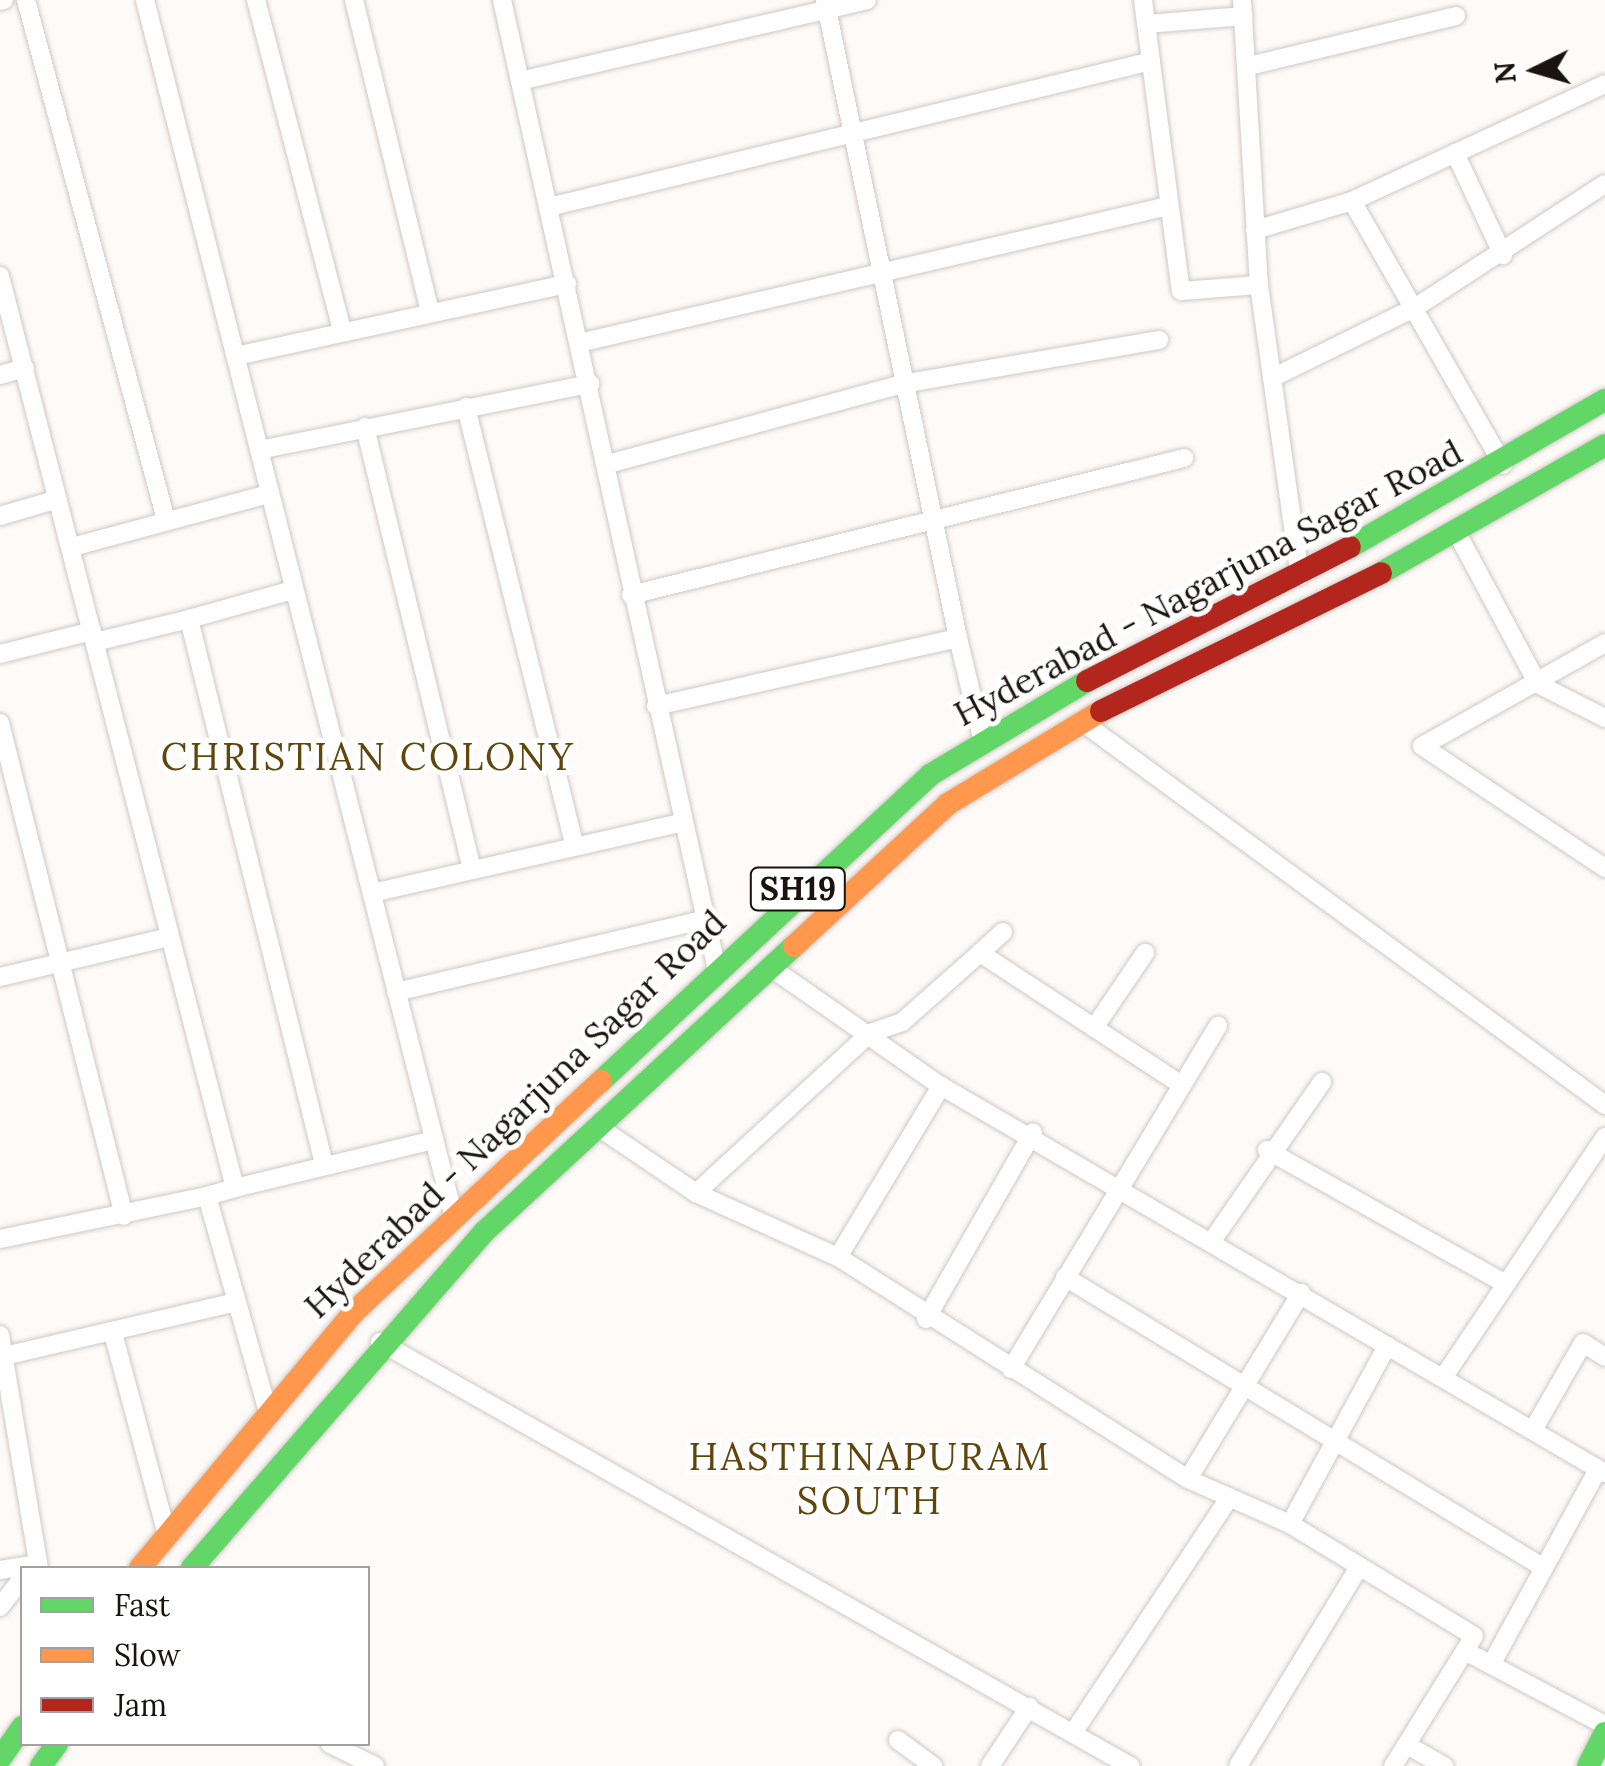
<!DOCTYPE html>
<html>
<head>
<meta charset="utf-8">
<style>
	body { margin:0 }
	#map { position:relative; width:1605px; height:1766px; overflow:hidden; background:#fdfaf8; font-family:Lora,serif }
	div>[style] { position:absolute }
	.roads { filter:drop-shadow(0 0 2px #cec9c5) drop-shadow(0 0 2px #cec9c5) }
	.street>* { height:18px; margin:-9px; padding:0 9px; transform-origin:9px; border-radius:9px; background:#fffefe }
	.fast>* { height:22px; margin:-11px; padding:0 11px; transform-origin:11px; border-radius:11px; background:#63d668 }
	.slow>* { height:22px; margin:-11px; padding:0 11px; transform-origin:11px; border-radius:11px; background:#ff974d }
	.jam>* { height:22px; margin:-11px; padding:0 11px; transform-origin:11px; border-radius:11px; background:#b3261e }
	span { translate:-50% -50%; white-space:nowrap; text-align:center; line-height:1.15; -webkit-text-stroke:10px #fff; paint-order:stroke }
	.shield-label span { padding:2px 8px; background:#fff; border:2px solid; border-radius:8px; -webkit-text-stroke-width:0 }
	.shield-label { font-size:32px; color:#1a130e; font-weight:700 }
	.street-label { font-size:35px; color:#1a130e }
	.neighbourhood-label { font-size:38px; color:#61460b; letter-spacing:2.5px }
	.legend { position:absolute; left:20px; top:1566px; width:350px; height:180px; box-sizing:border-box; background:#fff; border:2px solid #a3a19f; margin:0; padding:12px 18px; list-style:none; font-size:30px; color:#1a130e }
	.legend li { display:flex; align-items:center; gap:20px; height:50px }
	.legend b { width:50px; border:2px solid #a3a19f }
	.north { position:absolute; left:1485px; top:20px; width:100px; height:100px; -webkit-text-stroke:8px #fff; paint-order:stroke; rotate:265deg; font-size:28px; font-weight:700; line-height:40px; text-align:center; color:#1a130e }
	.north::after { content:''; display:block; margin:auto; width:35px; height:45px; background:#1a130e; clip-path:polygon(50% 0,100% 100%,50% 72%,0 100%) }
</style>
</head>
<body>
<div id="map">
	<div class="roads">
		<div class="street">
			<div style="left:26px;top:0;width:539px;rotate:74.93deg"></div>
			<div style="left:145px;top:0;width:1252px;rotate:75.76deg"></div>
			<div style="left:256px;top:0;width:342px;rotate:75.4deg"></div>
			<div style="left:354px;top:0;width:320px;rotate:76.3deg"></div>
			<div style="left:502px;top:0;width:988px;rotate:77.5deg"></div>
			<div style="left:825px;top:0;width:652px;rotate:78.22deg"></div>
			<div style="left:1143px;top:0;width:293px;rotate:82.6deg"></div>
			<div style="left:1181px;top:291px;width:78px;rotate:-4.4deg"></div>
			<div style="left:1242px;top:0;width:286px;rotate:86.6deg"></div>
			<div style="left:1259px;top:285px;width:294px;rotate:82deg"></div>
			<div style="left:0;top:1px;width:4px;rotate:-14deg"></div>
			<div style="left:1147px;top:24px;width:97px;rotate:-4.7deg"></div>
			<div style="left:1249px;top:66px;width:213px;rotate:-13.6deg"></div>
			<div style="left:520px;top:81px;width:356px;rotate:-13.1deg"></div>
			<div style="left:1455px;top:153px;width:113px;rotate:64.8deg"></div>
			<div style="left:1352px;top:201px;width:304px;rotate:60.2deg"></div>
			<div style="left:549px;top:207px;width:619px;rotate:-13.63deg"></div>
			<div style="left:1255px;top:230px;width:101px;rotate:-16.6deg"></div>
			<div style="left:1352px;top:201px;width:279px;rotate:-24.8deg"></div>
			<div style="left:0;top:276px;width:942px;rotate:75.55deg"></div>
			<div style="left:235px;top:1188px;width:29px;rotate:164deg"></div>
			<div style="left:207px;top:1196px;width:228px;rotate:74.2deg"></div>
			<div style="left:579px;top:343px;width:601px;rotate:-13.09deg"></div>
			<div style="left:236px;top:356px;width:339px;rotate:-12.3deg"></div>
			<div style="left:0;top:375px;width:26px;rotate:-16deg"></div>
			<div style="left:1272px;top:378px;width:161px;rotate:-26.2deg"></div>
			<div style="left:1416px;top:307px;width:225px;rotate:-33.1deg"></div>
			<div style="left:466px;top:407px;width:451px;rotate:76.1deg"></div>
			<div style="left:365px;top:427px;width:454px;rotate:76.4deg"></div>
			<div style="left:259px;top:450px;width:338px;rotate:-11.3deg"></div>
			<div style="left:608px;top:464px;width:310px;rotate:-15.2deg"></div>
			<div style="left:907px;top:383px;width:256px;rotate:-9.7deg"></div>
			<div style="left:0;top:516px;width:60px;rotate:-16.3deg"></div>
			<div style="left:1458px;top:535px;width:169px;rotate:61.8deg"></div>
			<div style="left:1538px;top:684px;width:75px;rotate:26.9deg"></div>
			<div style="left:72px;top:547px;width:204px;rotate:-15.1deg"></div>
			<div style="left:631px;top:595px;width:570px;rotate:-13.91deg"></div>
			<div style="left:189px;top:619px;width:108px;rotate:-15.6deg"></div>
			<div style="left:95px;top:642px;width:97px;rotate:-13.7deg"></div>
			<div style="left:189px;top:619px;width:561px;rotate:76.09deg"></div>
			<div style="left:1605px;top:643px;width:210px;rotate:150.6deg"></div>
			<div style="left:1422px;top:746px;width:220px;rotate:33.7deg"></div>
			<div style="left:0;top:654px;width:95px;rotate:-14deg"></div>
			<div style="left:656px;top:706px;width:310px;rotate:-12.7deg"></div>
			<div style="left:958px;top:638px;width:106px;rotate:76.4deg"></div>
			<div style="left:1081px;top:721px;width:650px;rotate:36.23deg"></div>
			<div style="left:0;top:723px;width:508px;rotate:75.88deg"></div>
			<div style="left:372px;top:893px;width:317px;rotate:-12.8deg"></div>
			<div style="left:1003px;top:932px;width:31px;rotate:138deg"></div>
			<div style="left:980px;top:953px;width:241px;rotate:33.2deg"></div>
			<div style="left:773px;top:969px;width:205px;rotate:34.9deg"></div>
			<div style="left:941px;top:1086px;width:769px;rotate:30.23deg"></div>
			<div style="left:0;top:977px;width:174px;rotate:-13.3deg"></div>
			<div style="left:396px;top:992px;width:315px;rotate:-13.2deg"></div>
			<div style="left:1094px;top:1028px;width:91px;rotate:-55.8deg"></div>
			<div style="left:597px;top:1126px;width:120px;rotate:34.1deg"></div>
			<div style="left:696px;top:1193px;width:156px;rotate:24.3deg"></div>
			<div style="left:838px;top:1257px;width:414px;rotate:32.4deg"></div>
			<div style="left:1188px;top:1479px;width:111px;rotate:23.8deg"></div>
			<div style="left:1290px;top:1524px;width:215px;rotate:31.3deg"></div>
			<div style="left:1474px;top:1636px;width:153px;rotate:121.9deg"></div>
			<div style="left:1267px;top:1150px;width:267px;rotate:29.3deg"></div>
			<div style="left:235px;top:1188px;width:205px;rotate:-13.6deg"></div>
			<div style="left:696px;top:1193px;width:236px;rotate:-42.6deg"></div>
			<div style="left:870px;top:1033px;width:34px;rotate:-19deg"></div>
			<div style="left:902px;top:1022px;width:104px;rotate:-41.5deg"></div>
			<div style="left:1214px;top:1238px;width:190px;rotate:-55.3deg"></div>
			<div style="left:0;top:1239px;width:211px;rotate:-11.7deg"></div>
			<div style="left:838px;top:1257px;width:200px;rotate:-58.9deg"></div>
			<div style="left:1065px;top:1277px;width:555px;rotate:31.28deg"></div>
			<div style="left:926px;top:1319px;width:215px;rotate:-60.2deg"></div>
			<div style="left:113px;top:1333px;width:208px;rotate:75deg"></div>
			<div style="left:0;top:1335px;width:236px;rotate:80.5deg"></div>
			<div style="left:380px;top:1342px;width:862px;rotate:29.48deg"></div>
			<div style="left:0;top:1357px;width:243px;rotate:-13.1deg"></div>
			<div style="left:1011px;top:1369px;width:401px;rotate:-58.9deg"></div>
			<div style="left:1445px;top:1375px;width:287px;rotate:-56.1deg"></div>
			<div style="left:1533px;top:1430px;width:100px;rotate:-60.1deg"></div>
			<div style="left:1583px;top:1343px;width:26px;rotate:32deg"></div>
			<div style="left:1188px;top:1479px;width:218px;rotate:-58.7deg"></div>
			<div style="left:1290px;top:1524px;width:203px;rotate:-61.4deg"></div>
			<div style="left:0;top:1570px;width:38px;rotate:-9deg"></div>
			<div style="left:0;top:1607px;width:36px;rotate:-52deg"></div>
			<div style="left:1465px;top:1651px;width:158px;rotate:27.9deg"></div>
			<div style="left:1492px;top:1663px;width:221px;rotate:-61.3deg"></div>
			<div style="left:1073px;top:1733px;width:283px;rotate:-56.4deg"></div>
			<div style="left:898px;top:1740px;width:44px;rotate:36.6deg"></div>
			<div style="left:330px;top:1744px;width:50px;rotate:26.1deg"></div>
			<div style="left:1407px;top:1745px;width:43px;rotate:29.6deg"></div>
			<div style="left:990px;top:1766px;width:71px;rotate:-56.5deg"></div>
			<div style="left:1238px;top:1766px;width:233px;rotate:-58.7deg"></div>
		</div>
		<div class="fast">
			<div style="left:1350px;top:547px;width:294px;rotate:-30deg"></div>
			<div style="left:1381px;top:573px;width:258px;rotate:-29.7deg"></div>
			<div style="left:601px;top:1081px;width:449px;rotate:-42.9deg"></div>
			<div style="left:930px;top:775px;width:183px;rotate:-30.9deg"></div>
			<div style="left:192px;top:1568px;width:445px;rotate:-49deg"></div>
			<div style="left:484px;top:1232px;width:422px;rotate:-42.7deg"></div>
			<div style="left:0;top:1759px;width:39px;rotate:-55deg"></div>
			<div style="left:41px;top:1766px;width:27px;rotate:-54deg"></div>
			<div style="left:1588px;top:1766px;width:37px;rotate:-63deg"></div>
		</div>
		<div class="slow">
			<div style="left:794px;top:946px;width:209px;rotate:-42.7deg"></div>
			<div style="left:948px;top:804px;width:179px;rotate:-31.3deg"></div>
			<div style="left:140px;top:1568px;width:334px;rotate:-50.1deg"></div>
			<div style="left:354px;top:1312px;width:338px;rotate:-43.1deg"></div>
		</div>
		<div class="jam">
			<div style="left:1087px;top:681px;width:295px;rotate:-27deg"></div>
			<div style="left:1101px;top:711px;width:312px;rotate:-26.2deg"></div>
		</div>
	</div>
	<div class="shield-label">
		<span style="left:798px;top:889px">SH19</span>
	</div>
	<div class="street-label">
		<span style="left:1208px;top:583px;rotate:-28deg">Hyderabad - Nagarjuna Sagar Road</span>
		<span style="left:515px;top:1114px;rotate:-44deg">Hyderabad - Nagarjuna Sagar Road</span>
	</div>
	<div class="neighbourhood-label">
		<span style="left:368px;top:757px">CHRISTIAN COLONY</span>
		<span style="left:870px;top:1479px">HASTHINAPURAM<br>SOUTH</span>
	</div>
	<ul class="legend">
	<li><b style="height:12px;background:#63d668"></b>Fast</li>
	<li><b style="height:12px;background:#ff974d"></b>Slow</li>
	<li><b style="height:12px;background:#b3261e"></b>Jam</li>
	</ul>
	<div class="north">N</div>
</div>
</body>
</html>
